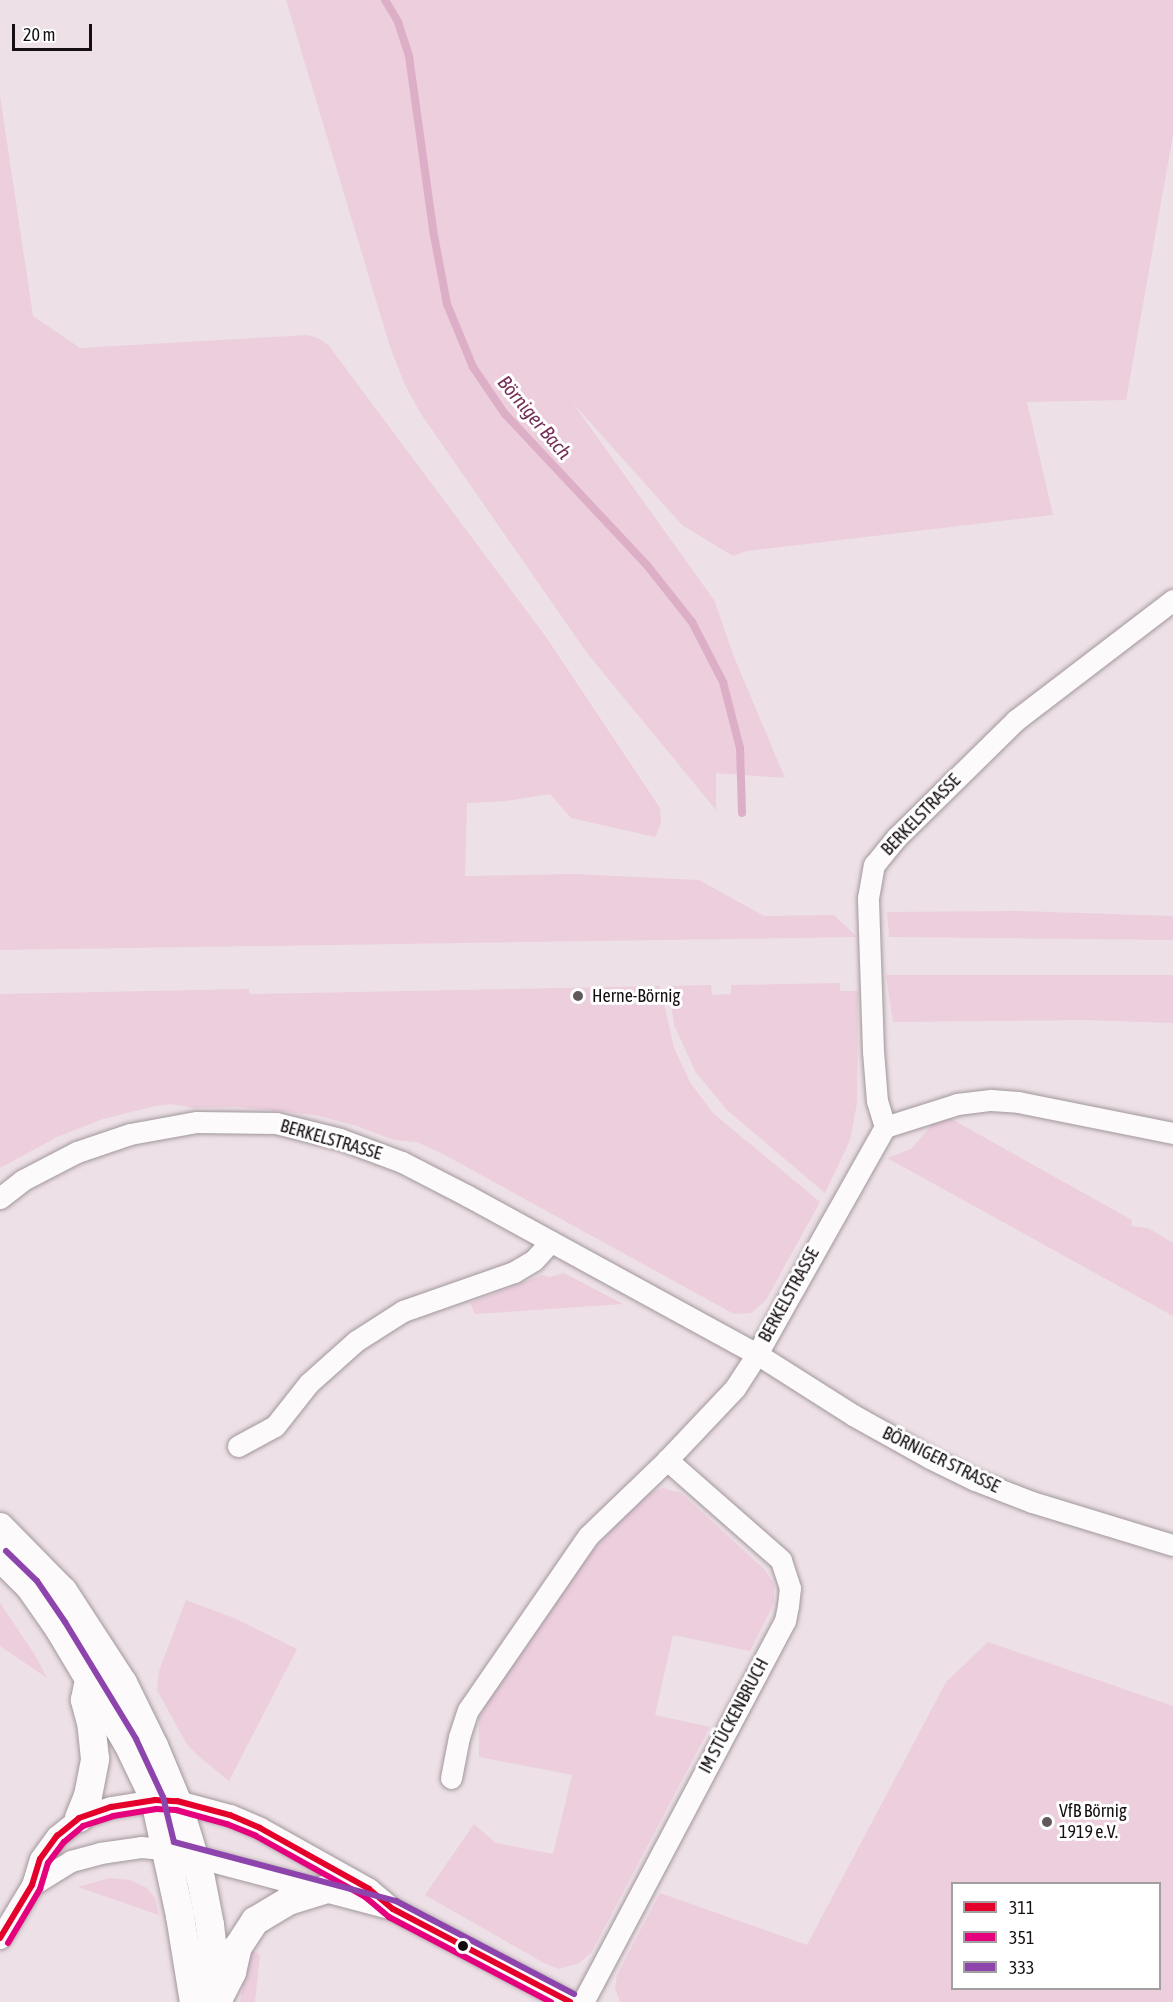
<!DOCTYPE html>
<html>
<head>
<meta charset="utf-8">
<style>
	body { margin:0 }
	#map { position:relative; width:1173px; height:2002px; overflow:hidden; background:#ede0e6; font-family:"Asap Condensed",sans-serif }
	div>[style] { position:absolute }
	.green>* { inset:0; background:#eccedd }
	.stream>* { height:8px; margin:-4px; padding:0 4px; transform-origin:4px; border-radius:4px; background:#dcafc6 }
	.roads { filter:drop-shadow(0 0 2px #a1979c) drop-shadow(0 0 2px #a1979c) }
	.street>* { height:21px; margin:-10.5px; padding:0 10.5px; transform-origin:10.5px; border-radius:10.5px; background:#fcfafb }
	.secondary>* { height:28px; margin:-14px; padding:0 14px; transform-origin:14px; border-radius:14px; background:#fcfafb }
	.bus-1>* { height:6px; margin:-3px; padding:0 3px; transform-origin:3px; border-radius:3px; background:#e4002b }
	.bus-2>* { height:6px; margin:-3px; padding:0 3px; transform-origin:3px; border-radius:3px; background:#e5007d }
	.bus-3>* { height:6px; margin:-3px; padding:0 3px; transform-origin:3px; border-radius:3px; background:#8e44ad }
	.dots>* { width:16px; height:16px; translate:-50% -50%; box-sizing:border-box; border:3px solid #fff; border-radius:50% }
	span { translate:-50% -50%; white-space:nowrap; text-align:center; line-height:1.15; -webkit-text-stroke:6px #fff; paint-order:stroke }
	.street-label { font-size:18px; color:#160f12 }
	.poi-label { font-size:18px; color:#160f12 }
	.left { translate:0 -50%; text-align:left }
	.water-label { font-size:20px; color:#763059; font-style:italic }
	.legend { position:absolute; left:951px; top:1882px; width:210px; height:108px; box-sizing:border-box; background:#fff; border:2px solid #a29fa0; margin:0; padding:8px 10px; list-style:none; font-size:18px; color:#160f12 }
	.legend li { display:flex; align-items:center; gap:12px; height:30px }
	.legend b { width:30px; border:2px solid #a29fa0 }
	.scale { position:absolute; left:12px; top:24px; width:80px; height:27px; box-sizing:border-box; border:3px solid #160f12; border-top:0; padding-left:8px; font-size:18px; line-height:21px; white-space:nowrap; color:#160f12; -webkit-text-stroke:4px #fff; paint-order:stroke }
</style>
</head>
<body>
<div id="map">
	<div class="green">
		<div style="clip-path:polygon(286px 0,1173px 0,1173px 135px,1126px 400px,1027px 402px,1053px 515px,747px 551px,733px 556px,682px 525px,572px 402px,714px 600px,734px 657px,785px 778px,716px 773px,716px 810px,587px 653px,421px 414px,405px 385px,390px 347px)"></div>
		<div style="clip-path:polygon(0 96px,33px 316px,80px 348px,308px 335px,320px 339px,329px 346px,546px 637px,660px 808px,661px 824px,655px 837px,571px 818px,550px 794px,507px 801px,467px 803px,465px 876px,575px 874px,699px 880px,764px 916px,834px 915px,857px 937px,0 950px)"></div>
		<div style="clip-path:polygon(1018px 911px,1173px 916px,1173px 940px,889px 937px,887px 912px)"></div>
		<div style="clip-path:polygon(886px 975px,1173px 975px,1173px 1023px,1086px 1020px,893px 1022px)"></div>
		<div style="clip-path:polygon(840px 983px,840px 991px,858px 991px,857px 1103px,850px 1140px,825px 1193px,727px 1110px,695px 1071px,674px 1025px,669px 986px,711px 985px,712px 995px,731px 994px,731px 985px)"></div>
		<div style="clip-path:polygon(660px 986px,674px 1048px,691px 1084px,714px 1114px,820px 1202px,766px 1300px,751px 1313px,734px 1314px,443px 1154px,417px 1142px,394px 1140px,357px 1126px,315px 1115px,237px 1107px,193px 1108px,170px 1104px,155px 1106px,103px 1119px,57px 1137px,0 1168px,0 994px,249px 989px,249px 994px)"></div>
		<div style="clip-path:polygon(946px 1116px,1132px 1220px,1131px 1226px,1148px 1228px,1173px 1243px,1173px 1316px,887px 1158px,911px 1149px,936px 1120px)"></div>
		<div style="clip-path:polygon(564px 1273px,623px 1304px,475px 1314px,470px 1303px,542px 1275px,550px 1277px)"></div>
		<div style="clip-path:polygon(663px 1488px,681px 1493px,765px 1570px,774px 1584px,774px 1603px,750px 1651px,673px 1635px,655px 1715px,710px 1727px,591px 1953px,579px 1963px,559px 1969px,544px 1963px,425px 1895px,474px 1824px,496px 1843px,553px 1854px,572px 1775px,479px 1757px,479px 1718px,490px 1697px,586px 1558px,644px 1495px)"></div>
		<div style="clip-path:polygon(186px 1600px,234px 1618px,297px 1649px,229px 1781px,197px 1755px,186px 1743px,157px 1690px,159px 1671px)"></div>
		<div style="clip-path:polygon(0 1603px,35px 1655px,47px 1678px,0 1646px)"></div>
		<div style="clip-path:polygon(evenodd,988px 1642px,1173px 1706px,1173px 2002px,620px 2002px,615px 1988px,617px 1975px,660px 1893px,807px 1945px,946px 1682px,988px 1642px,952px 1884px,1160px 1884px,1160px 1988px,952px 1988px,952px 1884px)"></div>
		<div style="clip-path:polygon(110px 1878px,130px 1880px,147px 1888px,155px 1898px,159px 1915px,78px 1887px)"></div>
		<div style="clip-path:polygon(249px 1949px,260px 1955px,255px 2002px,240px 2002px)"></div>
	</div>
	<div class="stream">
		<div style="left:385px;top:0;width:26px;rotate:59deg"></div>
		<div style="left:398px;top:22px;width:36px;rotate:72deg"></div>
		<div style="left:409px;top:56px;width:176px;rotate:82.1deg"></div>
		<div style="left:433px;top:230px;width:75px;rotate:79.3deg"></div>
		<div style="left:447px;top:304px;width:68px;rotate:67.6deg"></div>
		<div style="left:473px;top:367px;width:57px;rotate:55.8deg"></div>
		<div style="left:505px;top:414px;width:206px;rotate:46.8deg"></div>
		<div style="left:646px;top:564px;width:74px;rotate:51.6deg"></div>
		<div style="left:692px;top:622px;width:68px;rotate:62.7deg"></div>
		<div style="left:723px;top:682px;width:68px;rotate:75.6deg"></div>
		<div style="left:740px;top:748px;width:65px;rotate:88.2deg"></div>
	</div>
	<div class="roads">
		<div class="street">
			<div style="left:885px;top:1127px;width:27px;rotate:-107deg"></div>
			<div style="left:877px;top:1101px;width:50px;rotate:-94.6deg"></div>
			<div style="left:873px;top:1051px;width:153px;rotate:-91.9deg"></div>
			<div style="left:868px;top:898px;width:34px;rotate:-80deg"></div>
			<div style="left:874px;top:865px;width:36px;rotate:-51deg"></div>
			<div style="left:897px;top:837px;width:167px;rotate:-44.5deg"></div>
			<div style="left:1016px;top:720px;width:198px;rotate:-37.4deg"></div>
			<div style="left:0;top:1198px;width:29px;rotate:-38deg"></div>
			<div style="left:23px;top:1180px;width:61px;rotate:-27.4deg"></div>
			<div style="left:77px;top:1152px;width:56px;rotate:-18.8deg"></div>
			<div style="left:130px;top:1134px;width:68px;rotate:-10.2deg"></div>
			<div style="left:197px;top:1122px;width:79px;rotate:0.7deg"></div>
			<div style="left:276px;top:1123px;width:66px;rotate:14deg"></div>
			<div style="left:340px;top:1139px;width:66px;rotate:20.4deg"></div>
			<div style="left:402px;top:1162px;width:74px;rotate:27.3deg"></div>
			<div style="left:468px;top:1196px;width:329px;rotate:28.7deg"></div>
			<div style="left:757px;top:1354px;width:114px;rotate:32.4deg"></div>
			<div style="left:853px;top:1415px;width:88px;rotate:29.2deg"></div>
			<div style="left:930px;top:1458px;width:50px;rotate:26.1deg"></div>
			<div style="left:975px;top:1480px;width:61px;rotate:21.1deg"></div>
			<div style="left:1032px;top:1502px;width:147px;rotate:17deg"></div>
			<div style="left:238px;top:1446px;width:42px;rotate:-28.4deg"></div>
			<div style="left:275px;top:1426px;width:55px;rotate:-51.7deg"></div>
			<div style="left:309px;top:1383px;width:63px;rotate:-41.8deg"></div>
			<div style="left:356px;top:1341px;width:56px;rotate:-32.6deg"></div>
			<div style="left:403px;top:1311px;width:118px;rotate:-19.4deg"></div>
			<div style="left:514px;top:1272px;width:23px;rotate:-31deg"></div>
			<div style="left:534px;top:1260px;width:25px;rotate:-48deg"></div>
			<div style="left:451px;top:1778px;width:42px;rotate:-79deg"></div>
			<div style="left:459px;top:1737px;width:28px;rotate:-72deg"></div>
			<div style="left:468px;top:1710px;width:211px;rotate:-55.4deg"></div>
			<div style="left:588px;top:1536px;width:110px;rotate:-43.9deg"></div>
			<div style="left:667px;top:1460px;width:99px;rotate:-46.6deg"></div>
			<div style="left:735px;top:1388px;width:40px;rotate:-57.1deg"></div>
			<div style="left:757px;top:1354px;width:261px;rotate:-60.6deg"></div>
			<div style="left:885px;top:1127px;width:76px;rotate:-17.7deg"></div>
			<div style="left:957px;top:1104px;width:34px;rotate:-7deg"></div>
			<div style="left:991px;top:1100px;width:27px;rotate:4deg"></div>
			<div style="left:1018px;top:1102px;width:158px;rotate:11.3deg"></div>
			<div style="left:32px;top:1885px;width:46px;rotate:-31.6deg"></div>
			<div style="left:71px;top:1861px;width:30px;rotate:-15deg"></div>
			<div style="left:100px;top:1853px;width:41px;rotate:-8.3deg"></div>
			<div style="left:141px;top:1847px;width:25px;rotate:5deg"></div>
			<div style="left:166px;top:1849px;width:232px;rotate:14.8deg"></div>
			<div style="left:0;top:1938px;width:62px;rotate:-58.9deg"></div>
			<div style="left:32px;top:1885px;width:27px;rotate:-73deg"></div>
			<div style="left:40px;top:1859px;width:29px;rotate:-54deg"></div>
			<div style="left:57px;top:1836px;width:28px;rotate:-39deg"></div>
			<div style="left:79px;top:1818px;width:34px;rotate:-19deg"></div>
			<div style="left:111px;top:1807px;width:45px;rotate:-9deg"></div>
			<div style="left:155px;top:1800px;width:22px;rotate:3deg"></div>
			<div style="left:177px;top:1801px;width:55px;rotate:14.8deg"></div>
			<div style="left:230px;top:1815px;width:33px;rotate:23deg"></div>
			<div style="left:260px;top:1828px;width:125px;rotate:29.2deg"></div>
			<div style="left:369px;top:1889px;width:31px;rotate:40deg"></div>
			<div style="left:393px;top:1909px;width:200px;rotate:27.7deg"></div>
			<div style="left:583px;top:2002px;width:431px;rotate:-62.1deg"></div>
			<div style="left:785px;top:1621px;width:15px;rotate:-79deg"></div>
			<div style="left:788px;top:1606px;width:18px;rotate:-84deg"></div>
			<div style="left:790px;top:1588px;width:29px;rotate:-108deg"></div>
			<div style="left:781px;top:1560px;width:152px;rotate:-138.7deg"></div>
		</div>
		<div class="secondary">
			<div style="left:0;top:1527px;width:90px;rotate:45.5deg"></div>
			<div style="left:63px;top:1591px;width:110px;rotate:56.9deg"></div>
			<div style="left:123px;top:1683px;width:70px;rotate:63.8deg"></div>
			<div style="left:154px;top:1746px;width:60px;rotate:67.3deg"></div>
			<div style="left:177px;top:1801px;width:82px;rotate:72.9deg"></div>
			<div style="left:201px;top:1879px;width:47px;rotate:78.9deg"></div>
			<div style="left:210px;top:1925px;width:78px;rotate:83.3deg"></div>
			<div style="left:0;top:1557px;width:42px;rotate:45deg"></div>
			<div style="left:30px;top:1587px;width:49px;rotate:55deg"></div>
			<div style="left:58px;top:1627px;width:136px;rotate:59.1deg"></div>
			<div style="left:128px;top:1744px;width:62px;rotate:64.3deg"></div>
			<div style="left:155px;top:1800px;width:119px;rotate:77.8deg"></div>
			<div style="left:180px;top:1916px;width:87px;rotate:80.8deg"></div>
			<div style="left:79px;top:1818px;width:24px;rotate:-68deg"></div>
			<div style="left:88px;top:1796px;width:38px;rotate:-79deg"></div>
			<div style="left:95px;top:1759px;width:36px;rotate:-96deg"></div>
			<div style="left:91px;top:1723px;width:24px;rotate:-105deg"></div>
			<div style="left:85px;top:1700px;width:21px;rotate:-79deg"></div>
			<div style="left:220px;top:1996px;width:27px;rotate:-63deg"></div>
			<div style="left:232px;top:1972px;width:26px;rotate:-77deg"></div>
			<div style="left:238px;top:1947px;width:31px;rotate:-57deg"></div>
			<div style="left:255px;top:1921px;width:39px;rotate:-31deg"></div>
			<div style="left:288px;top:1901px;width:38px;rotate:-17deg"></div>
		</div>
	</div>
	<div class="bus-1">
		<div style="left:0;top:1938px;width:62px;rotate:-58.9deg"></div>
		<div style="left:32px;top:1885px;width:27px;rotate:-73deg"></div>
		<div style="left:40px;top:1859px;width:29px;rotate:-54deg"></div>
		<div style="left:57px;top:1836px;width:28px;rotate:-39deg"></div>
		<div style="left:79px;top:1818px;width:34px;rotate:-19deg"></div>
		<div style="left:111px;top:1807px;width:45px;rotate:-9deg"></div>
		<div style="left:155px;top:1800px;width:22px;rotate:3deg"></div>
		<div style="left:177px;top:1801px;width:55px;rotate:14.8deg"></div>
		<div style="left:230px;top:1815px;width:33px;rotate:23deg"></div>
		<div style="left:260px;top:1828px;width:125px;rotate:29.2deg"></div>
		<div style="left:369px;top:1889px;width:31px;rotate:40deg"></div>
		<div style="left:393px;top:1909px;width:200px;rotate:27.7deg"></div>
	</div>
	<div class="bus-2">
		<div style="left:8px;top:1943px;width:63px;rotate:-59.3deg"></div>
		<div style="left:40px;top:1889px;width:27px;rotate:-73deg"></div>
		<div style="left:48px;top:1863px;width:26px;rotate:-53deg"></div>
		<div style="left:64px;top:1842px;width:25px;rotate:-40deg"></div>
		<div style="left:83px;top:1826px;width:32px;rotate:-18deg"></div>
		<div style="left:113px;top:1816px;width:44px;rotate:-9.2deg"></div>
		<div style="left:156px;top:1809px;width:20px;rotate:3deg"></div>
		<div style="left:176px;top:1810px;width:53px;rotate:15.4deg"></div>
		<div style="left:227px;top:1824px;width:31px;rotate:22deg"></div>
		<div style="left:256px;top:1836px;width:124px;rotate:29.1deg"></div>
		<div style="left:364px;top:1896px;width:33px;rotate:40deg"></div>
		<div style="left:389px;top:1917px;width:183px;rotate:27.7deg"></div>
	</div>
	<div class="bus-3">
		<div style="left:6px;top:1551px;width:43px;rotate:44.1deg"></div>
		<div style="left:37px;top:1581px;width:50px;rotate:55.7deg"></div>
		<div style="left:65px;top:1622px;width:137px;rotate:58.7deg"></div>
		<div style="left:136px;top:1739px;width:64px;rotate:65deg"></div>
		<div style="left:163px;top:1797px;width:46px;rotate:76.3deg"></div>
		<div style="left:174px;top:1842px;width:230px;rotate:14.9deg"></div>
		<div style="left:396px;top:1901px;width:201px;rotate:27.6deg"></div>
	</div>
	<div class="dots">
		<div style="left:578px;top:996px;background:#61585c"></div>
		<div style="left:1047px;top:1822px;background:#61585c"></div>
		<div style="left:463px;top:1946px;background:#160f12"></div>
	</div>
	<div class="street-label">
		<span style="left:921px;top:815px;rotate:-46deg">BERKELSTRASSE</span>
		<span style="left:331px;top:1140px;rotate:16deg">BERKELSTRASSE</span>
		<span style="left:789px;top:1295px;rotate:-61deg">BERKELSTRASSE</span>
		<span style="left:941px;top:1460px;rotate:26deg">BÖRNIGER STRASSE</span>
		<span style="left:734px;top:1716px;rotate:-62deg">IM STÜCKENBRUCH</span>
	</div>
	<div class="poi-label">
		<span class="left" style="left:592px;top:996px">Herne-Börnig</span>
		<span class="left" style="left:1059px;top:1822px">VfB Börnig<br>1919 e.V.</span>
	</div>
	<div class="water-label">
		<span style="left:535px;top:417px;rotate:50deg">Börniger Bach</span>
	</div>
	<ul class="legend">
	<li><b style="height:8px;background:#e4002b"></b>311</li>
	<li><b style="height:8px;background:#e5007d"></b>351</li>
	<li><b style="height:8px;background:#8e44ad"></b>333</li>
	</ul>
	<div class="scale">20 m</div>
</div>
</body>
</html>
